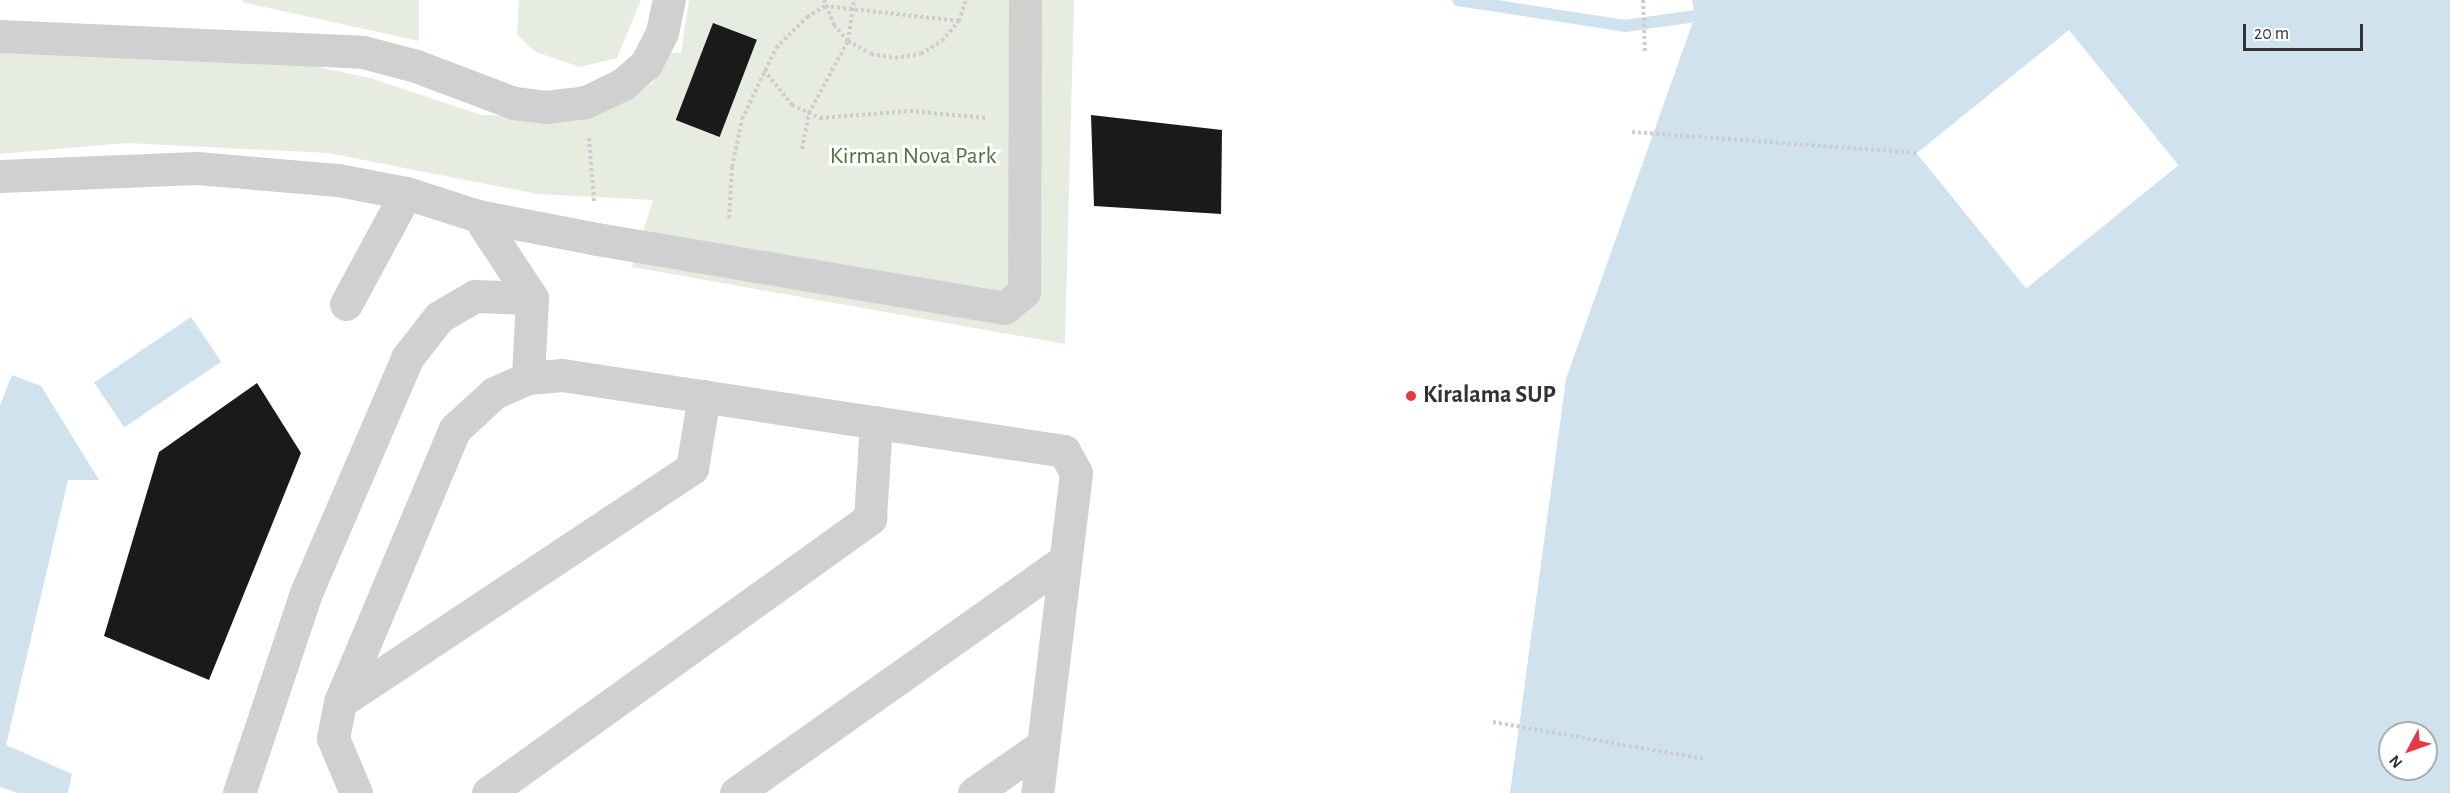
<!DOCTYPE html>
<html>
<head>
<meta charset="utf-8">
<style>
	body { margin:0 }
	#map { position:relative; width:2450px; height:793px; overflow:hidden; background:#fff; font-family:"Alegreya Sans",sans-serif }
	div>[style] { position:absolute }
	.green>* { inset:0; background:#e6ecdf }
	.water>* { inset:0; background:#cfe2ee; transform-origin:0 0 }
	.pier>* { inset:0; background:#fff; transform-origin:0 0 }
	.stream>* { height:12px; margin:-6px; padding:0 6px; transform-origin:6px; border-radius:6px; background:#cfe2ee }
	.building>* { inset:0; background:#1a1a1a; transform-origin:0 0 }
	.path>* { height:4px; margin-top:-2px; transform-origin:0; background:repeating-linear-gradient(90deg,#cdcdcd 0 3px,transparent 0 6px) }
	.minor>* { height:33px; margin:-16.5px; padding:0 16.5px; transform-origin:16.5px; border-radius:16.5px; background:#d0d0d0 }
	.dots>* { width:16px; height:16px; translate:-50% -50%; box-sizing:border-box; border:3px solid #fff; border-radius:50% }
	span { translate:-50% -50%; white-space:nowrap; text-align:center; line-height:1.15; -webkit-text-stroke:6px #fff; paint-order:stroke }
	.park-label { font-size:24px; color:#56703f }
	.poi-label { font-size:24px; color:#333; font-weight:700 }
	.left { translate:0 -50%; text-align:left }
	.north { position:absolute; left:2378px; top:721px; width:60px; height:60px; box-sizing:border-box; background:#fff; border:2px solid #adadad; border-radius:50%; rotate:229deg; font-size:16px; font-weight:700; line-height:24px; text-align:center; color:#333 }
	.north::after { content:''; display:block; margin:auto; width:21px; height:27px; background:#e63946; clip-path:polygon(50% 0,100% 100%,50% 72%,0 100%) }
	.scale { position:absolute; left:2243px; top:24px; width:120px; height:27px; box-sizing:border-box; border:3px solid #333; border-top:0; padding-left:8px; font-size:18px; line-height:21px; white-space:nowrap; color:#333; -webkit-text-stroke:4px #fff; paint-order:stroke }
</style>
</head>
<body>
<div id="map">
	<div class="green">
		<div style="clip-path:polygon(242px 0,419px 0,419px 41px,242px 2px)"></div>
		<div style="clip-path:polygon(519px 0,641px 0,617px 58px,580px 67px,536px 52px,517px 35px)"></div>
		<div style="clip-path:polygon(689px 0,1074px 0,1065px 344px,632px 267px,653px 200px,537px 194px,328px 153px,127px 143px,0 154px,0 44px,279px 59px,370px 78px,481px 115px,587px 118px,652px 84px,670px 53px,681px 53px)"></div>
	</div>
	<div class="water">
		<div style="clip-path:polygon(evenodd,1692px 0,2450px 0,2450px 793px,1510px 793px,1566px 379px,1695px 16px,1692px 0,2390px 733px,2426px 733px,2426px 769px,2390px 769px,2390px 733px)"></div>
		<div style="left:191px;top:317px;width:54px;height:117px;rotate:56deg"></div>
		<div style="clip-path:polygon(12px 375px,41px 386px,99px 480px,68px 480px,6px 745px,72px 774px,68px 793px,18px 793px,0 787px,0 405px)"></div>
	</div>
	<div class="pier">
		<div style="left:2069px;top:30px;width:174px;height:196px;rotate:51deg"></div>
	</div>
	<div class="stream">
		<div style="left:1458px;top:0;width:169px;rotate:8.8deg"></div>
		<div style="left:1625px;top:26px;width:71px;rotate:-8.1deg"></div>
	</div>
	<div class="building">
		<div style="left:713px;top:23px;width:47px;height:104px;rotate:21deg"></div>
		<div style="clip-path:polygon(1091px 115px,1222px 130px,1221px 214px,1094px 206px)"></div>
		<div style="clip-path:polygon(257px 383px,301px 453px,209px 680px,104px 636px,159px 452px)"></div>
	</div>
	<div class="path">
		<div style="left:824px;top:0;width:27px;rotate:68deg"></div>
		<div style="left:834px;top:25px;width:21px;rotate:49deg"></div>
		<div style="left:848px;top:41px;width:26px;rotate:29deg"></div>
		<div style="left:871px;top:54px;width:24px;rotate:9deg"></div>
		<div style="left:895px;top:58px;width:26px;rotate:-9deg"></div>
		<div style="left:921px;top:54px;width:25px;rotate:-32deg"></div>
		<div style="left:942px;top:41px;width:26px;rotate:-50deg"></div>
		<div style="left:959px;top:21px;width:22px;rotate:-72deg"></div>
		<div style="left:1643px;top:0;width:51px;rotate:87.8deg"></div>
		<div style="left:764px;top:70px;width:45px;rotate:51.3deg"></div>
		<div style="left:792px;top:105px;width:31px;rotate:25deg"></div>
		<div style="left:820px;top:118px;width:90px;rotate:-4.4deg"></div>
		<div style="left:910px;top:111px;width:78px;rotate:5.1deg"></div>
		<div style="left:1632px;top:132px;width:286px;rotate:4.2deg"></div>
		<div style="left:589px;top:138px;width:64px;rotate:85.5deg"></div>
		<div style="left:802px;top:149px;width:37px;rotate:-79deg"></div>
		<div style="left:809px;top:113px;width:82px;rotate:-61.6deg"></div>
		<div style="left:848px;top:41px;width:41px;rotate:-81.7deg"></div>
		<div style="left:729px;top:218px;width:51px;rotate:-86.6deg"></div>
		<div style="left:732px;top:167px;width:49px;rotate:-78.2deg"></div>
		<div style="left:742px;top:119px;width:79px;rotate:-64.4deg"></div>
		<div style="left:776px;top:48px;width:44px;rotate:-45deg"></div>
		<div style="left:807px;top:17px;width:21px;rotate:-31deg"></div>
		<div style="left:825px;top:6px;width:135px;rotate:6.4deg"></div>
		<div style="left:1493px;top:722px;width:214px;rotate:9.9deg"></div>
	</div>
	<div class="minor">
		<div style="left:0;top:36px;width:363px;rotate:2.5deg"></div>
		<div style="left:363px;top:52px;width:55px;rotate:14.8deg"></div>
		<div style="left:416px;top:66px;width:105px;rotate:20.7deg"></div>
		<div style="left:514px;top:103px;width:31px;rotate:7deg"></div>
		<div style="left:545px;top:107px;width:41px;rotate:-7deg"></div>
		<div style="left:586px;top:102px;width:41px;rotate:-25.9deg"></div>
		<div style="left:623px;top:84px;width:30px;rotate:-41deg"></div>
		<div style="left:646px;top:64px;width:36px;rotate:-63deg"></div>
		<div style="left:662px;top:32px;width:33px;rotate:-78deg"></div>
		<div style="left:0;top:176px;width:197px;rotate:-2.3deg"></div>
		<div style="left:197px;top:168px;width:142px;rotate:4.9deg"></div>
		<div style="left:338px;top:180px;width:69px;rotate:10.8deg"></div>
		<div style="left:406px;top:193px;width:76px;rotate:17.7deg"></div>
		<div style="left:478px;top:216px;width:121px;rotate:10.9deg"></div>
		<div style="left:597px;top:239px;width:413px;rotate:9.6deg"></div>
		<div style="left:1004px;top:308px;width:26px;rotate:-39deg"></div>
		<div style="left:1024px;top:292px;width:292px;rotate:-89.8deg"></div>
		<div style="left:478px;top:216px;width:98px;rotate:56.6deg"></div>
		<div style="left:532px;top:298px;width:80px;rotate:92.9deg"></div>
		<div style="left:346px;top:304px;width:126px;rotate:-61.6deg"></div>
		<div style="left:340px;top:702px;width:423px;rotate:-33.6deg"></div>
		<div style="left:692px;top:468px;width:73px;rotate:-80.5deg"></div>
		<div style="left:239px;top:793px;width:211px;rotate:-71.5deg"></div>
		<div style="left:306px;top:593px;width:256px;rotate:-66.7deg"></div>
		<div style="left:407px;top:358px;width:52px;rotate:-52deg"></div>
		<div style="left:439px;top:317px;width:42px;rotate:-30.3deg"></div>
		<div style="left:475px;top:296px;width:57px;rotate:2deg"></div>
		<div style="left:356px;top:793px;width:60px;rotate:-112.7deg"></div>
		<div style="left:333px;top:738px;width:37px;rotate:-79deg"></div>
		<div style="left:340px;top:702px;width:296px;rotate:-67.2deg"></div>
		<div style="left:455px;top:429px;width:53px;rotate:-42.7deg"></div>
		<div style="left:494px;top:393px;width:37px;rotate:-24deg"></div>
		<div style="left:528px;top:378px;width:34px;rotate:-5deg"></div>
		<div style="left:562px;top:375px;width:508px;rotate:8.61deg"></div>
		<div style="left:1064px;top:451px;width:25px;rotate:61deg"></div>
		<div style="left:1076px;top:473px;width:322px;rotate:96.9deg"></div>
		<div style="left:488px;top:793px;width:471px;rotate:-35.7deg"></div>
		<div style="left:870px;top:518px;width:96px;rotate:-86.4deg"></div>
		<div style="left:736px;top:793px;width:403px;rotate:-35.3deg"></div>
		<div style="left:974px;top:793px;width:84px;rotate:-34.8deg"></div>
	</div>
	<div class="dots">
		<div style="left:1411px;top:396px;background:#e63946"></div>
	</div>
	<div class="park-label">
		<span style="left:913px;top:157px">Kirman Nova Park</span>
	</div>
	<div class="poi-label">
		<span class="left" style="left:1423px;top:396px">Kiralama SUP</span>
	</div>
	<div class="north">N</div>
	<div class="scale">20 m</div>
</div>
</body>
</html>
